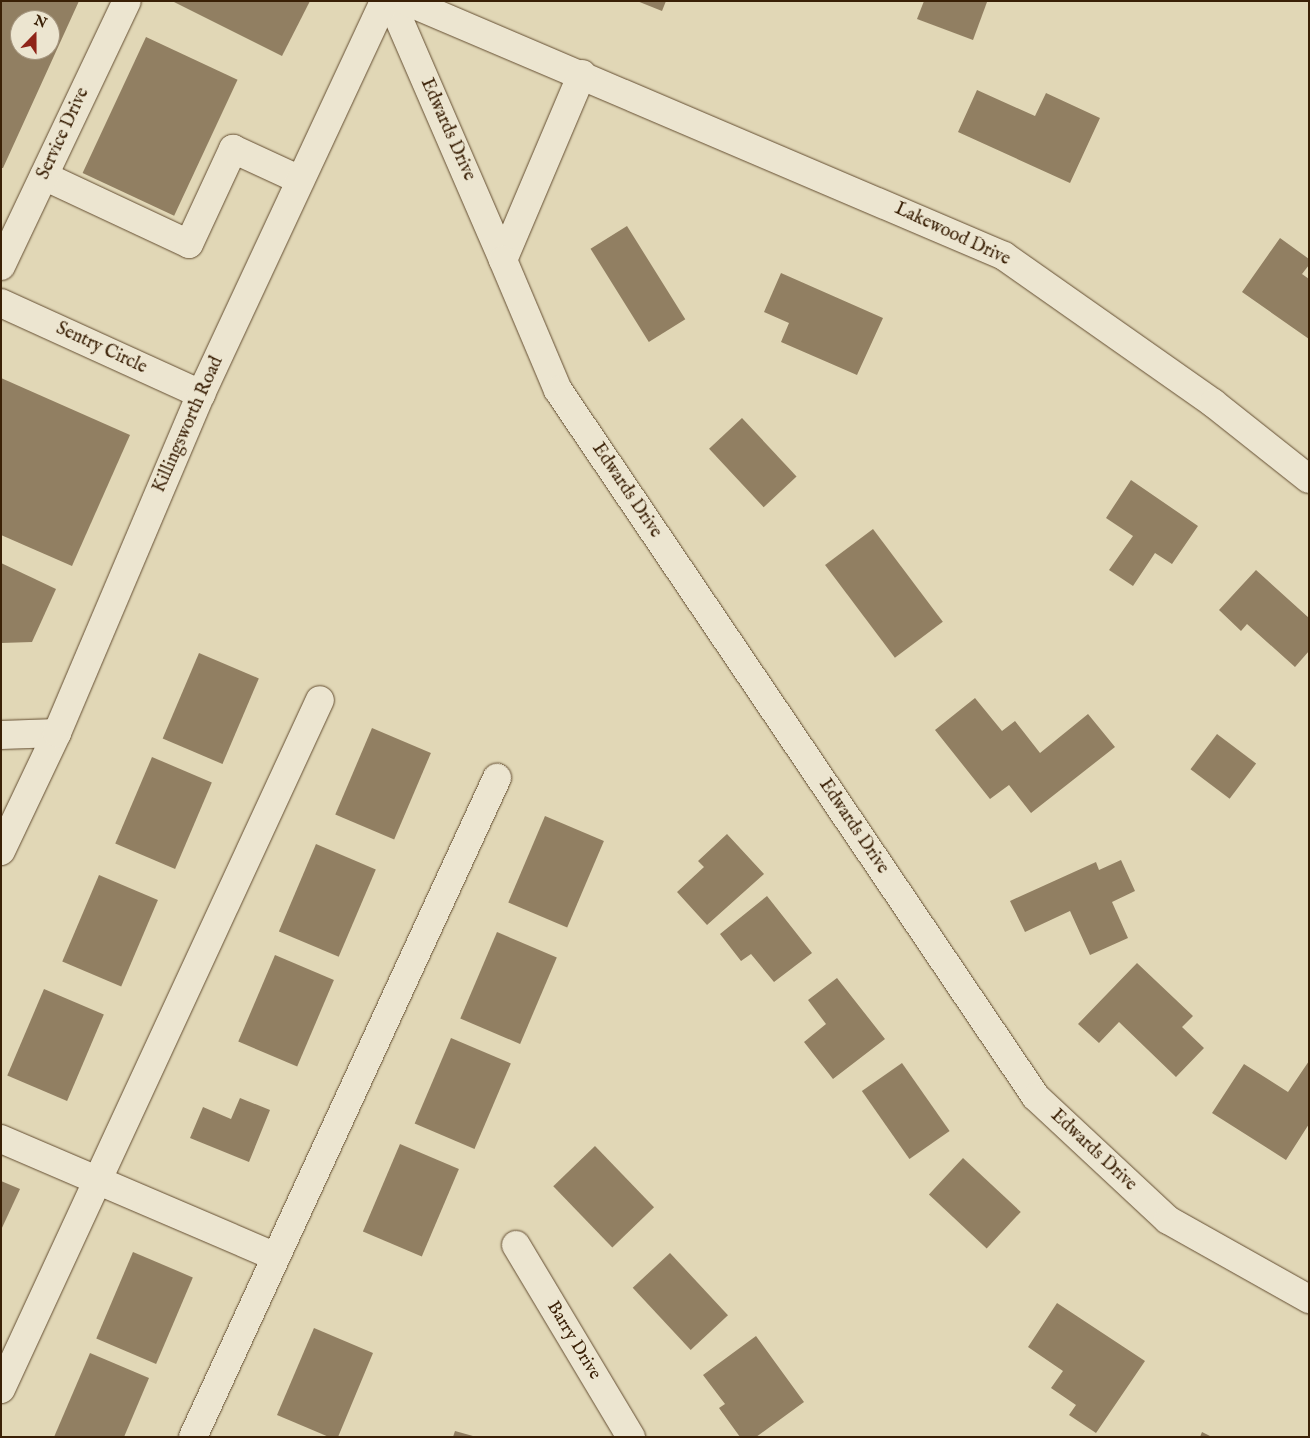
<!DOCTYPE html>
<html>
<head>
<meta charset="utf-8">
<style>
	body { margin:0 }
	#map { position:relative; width:1310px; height:1438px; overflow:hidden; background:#e1d7b6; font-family:"IM FELL English",serif }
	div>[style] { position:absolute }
	.building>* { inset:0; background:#917f62; transform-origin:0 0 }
	.roads { filter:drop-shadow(0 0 1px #644e32) drop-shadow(0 0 1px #644e32) }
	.minor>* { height:28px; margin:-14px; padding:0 14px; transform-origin:14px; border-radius:14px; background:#ece5d0 }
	span { translate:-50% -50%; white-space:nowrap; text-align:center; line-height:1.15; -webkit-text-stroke:4.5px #ece5d0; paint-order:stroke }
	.street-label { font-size:18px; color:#3a2006 }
	.frame { position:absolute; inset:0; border:2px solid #3a2006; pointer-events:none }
	.north { position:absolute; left:10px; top:10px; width:50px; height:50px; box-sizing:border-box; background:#ece5d0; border:1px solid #a5967f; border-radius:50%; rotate:22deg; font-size:14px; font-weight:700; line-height:20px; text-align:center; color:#3a2006 }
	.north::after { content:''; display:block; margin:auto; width:18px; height:22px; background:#8f2418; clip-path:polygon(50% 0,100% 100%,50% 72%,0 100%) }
</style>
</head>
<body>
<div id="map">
	<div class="building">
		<div style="clip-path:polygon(evenodd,1px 1px,79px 1px,3px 168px,1px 168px,1px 1px,20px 20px,50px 20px,50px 50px,20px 50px,20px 20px)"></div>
		<div style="clip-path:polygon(172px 1px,310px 1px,282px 56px)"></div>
		<div style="clip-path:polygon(637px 1px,666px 1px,662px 11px)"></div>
		<div style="clip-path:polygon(924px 1px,984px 1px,987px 2px,973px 40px,917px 19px)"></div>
		<div style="left:146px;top:37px;width:101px;height:150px;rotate:25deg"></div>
		<div style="clip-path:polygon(977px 90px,1035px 116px,1046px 93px,1100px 118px,1070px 183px,958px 132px)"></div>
		<div style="left:627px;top:226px;width:110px;height:43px;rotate:58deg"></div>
		<div style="clip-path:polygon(1280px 238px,1309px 259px,1309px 265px,1302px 274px,1309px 279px,1309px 339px,1242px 292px)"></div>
		<div style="clip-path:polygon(781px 273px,883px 318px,857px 375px,781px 342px,789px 323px,764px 312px)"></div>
		<div style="clip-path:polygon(1px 378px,130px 435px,72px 566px,1px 535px)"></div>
		<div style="left:742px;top:418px;width:80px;height:45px;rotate:47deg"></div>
		<div style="clip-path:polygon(1131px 480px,1198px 526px,1172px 564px,1155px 553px,1133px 586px,1109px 570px,1133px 536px,1106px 518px)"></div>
		<div style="left:873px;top:529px;width:116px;height:60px;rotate:53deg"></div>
		<div style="clip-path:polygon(1px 563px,56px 589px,32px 642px,1px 643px)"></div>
		<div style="clip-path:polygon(1256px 570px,1309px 618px,1309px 651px,1295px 667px,1247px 624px,1241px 631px,1219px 610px)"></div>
		<div style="left:199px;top:653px;width:65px;height:93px;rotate:23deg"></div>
		<div style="clip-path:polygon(975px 698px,1002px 731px,1015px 721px,1040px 753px,1088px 714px,1115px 747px,1031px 813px,1009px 785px,990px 799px,935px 730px)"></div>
		<div style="left:372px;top:728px;width:64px;height:94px;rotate:23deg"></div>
		<div style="left:1217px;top:734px;width:49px;height:44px;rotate:37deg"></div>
		<div style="left:152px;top:757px;width:65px;height:94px;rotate:23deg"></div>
		<div style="left:545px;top:816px;width:64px;height:94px;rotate:23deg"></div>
		<div style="clip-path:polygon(727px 834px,764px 874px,707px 925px,677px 892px,704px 867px,698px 861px)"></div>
		<div style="left:316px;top:844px;width:65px;height:95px;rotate:23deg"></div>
		<div style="clip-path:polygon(1121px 860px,1135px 891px,1112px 902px,1128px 938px,1090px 955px,1070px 911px,1025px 932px,1010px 901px,1096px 862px,1099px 870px)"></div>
		<div style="left:99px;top:875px;width:64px;height:94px;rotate:23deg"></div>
		<div style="clip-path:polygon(767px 896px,812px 953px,774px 982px,751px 954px,741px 961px,720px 934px)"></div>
		<div style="left:497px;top:932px;width:65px;height:94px;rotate:23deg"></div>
		<div style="left:275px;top:955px;width:64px;height:94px;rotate:23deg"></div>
		<div style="clip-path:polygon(1137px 963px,1193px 1016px,1182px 1027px,1204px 1048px,1176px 1077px,1119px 1022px,1099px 1043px,1078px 1024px)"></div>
		<div style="clip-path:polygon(837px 978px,885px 1039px,833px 1079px,804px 1042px,826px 1024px,808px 1000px)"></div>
		<div style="left:44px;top:989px;width:65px;height:94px;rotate:23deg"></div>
		<div style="left:451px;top:1038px;width:65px;height:93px;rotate:23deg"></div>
		<div style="clip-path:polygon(1309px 1061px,1309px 1124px,1286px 1160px,1212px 1113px,1244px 1064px,1288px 1092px)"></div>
		<div style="left:902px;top:1063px;width:83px;height:49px;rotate:55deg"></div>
		<div style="clip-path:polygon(240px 1098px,270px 1110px,249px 1162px,190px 1138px,203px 1107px,231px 1119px)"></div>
		<div style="left:400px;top:1144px;width:64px;height:95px;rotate:23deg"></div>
		<div style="left:595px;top:1146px;width:85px;height:58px;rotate:46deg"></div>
		<div style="left:963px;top:1158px;width:79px;height:50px;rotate:43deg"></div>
		<div style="clip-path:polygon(1px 1181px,20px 1189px,1px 1230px)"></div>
		<div style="left:133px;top:1252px;width:65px;height:94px;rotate:23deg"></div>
		<div style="left:670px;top:1253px;width:85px;height:51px;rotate:47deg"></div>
		<div style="clip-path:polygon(1057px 1303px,1145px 1361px,1096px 1433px,1069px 1415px,1076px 1405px,1051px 1388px,1063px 1371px,1028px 1347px)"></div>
		<div style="clip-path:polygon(314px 1328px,373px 1353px,338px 1437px,329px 1437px,277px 1415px)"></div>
		<div style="clip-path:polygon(756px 1336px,804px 1402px,756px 1437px,740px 1437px,719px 1408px,725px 1404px,703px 1375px)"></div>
		<div style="clip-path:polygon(90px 1353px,149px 1378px,124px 1437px,54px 1437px)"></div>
		<div style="clip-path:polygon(455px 1431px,473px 1436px,473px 1437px,453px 1437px)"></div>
		<div style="clip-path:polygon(1202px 1432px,1212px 1437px,1200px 1437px)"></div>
	</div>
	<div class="roads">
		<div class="minor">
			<div style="left:391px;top:1px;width:282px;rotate:66.6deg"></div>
			<div style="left:406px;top:1px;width:650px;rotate:23.09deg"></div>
			<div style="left:1004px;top:256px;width:256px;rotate:35.1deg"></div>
			<div style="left:1213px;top:403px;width:122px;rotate:38.4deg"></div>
			<div style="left:582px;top:74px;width:202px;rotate:113deg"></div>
			<div style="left:503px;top:260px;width:141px;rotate:67.1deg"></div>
			<div style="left:558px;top:390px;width:853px;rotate:55.94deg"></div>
			<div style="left:1036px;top:1097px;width:180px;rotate:43deg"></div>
			<div style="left:1168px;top:1220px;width:162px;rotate:29.3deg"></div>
			<div style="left:44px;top:176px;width:160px;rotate:25.1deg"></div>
			<div style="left:189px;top:244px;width:105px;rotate:-65.1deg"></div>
			<div style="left:233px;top:149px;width:74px;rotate:24.8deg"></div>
			<div style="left:1px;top:266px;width:293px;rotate:-64.6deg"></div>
			<div style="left:1px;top:303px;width:220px;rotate:24.5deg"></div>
			<div style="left:1px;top:735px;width:56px;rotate:-2deg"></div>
			<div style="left:1px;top:851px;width:131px;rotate:-64.6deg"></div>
			<div style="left:57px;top:733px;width:368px;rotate:-67deg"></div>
			<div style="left:201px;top:394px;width:434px;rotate:-65deg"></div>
			<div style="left:1px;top:1139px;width:299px;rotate:23.2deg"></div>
			<div style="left:516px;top:1245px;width:224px;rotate:59.1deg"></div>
			<div style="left:1px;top:1389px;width:759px;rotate:-65.16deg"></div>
			<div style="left:193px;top:1437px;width:726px;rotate:-65.24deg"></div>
		</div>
	</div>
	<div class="street-label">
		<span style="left:447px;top:130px;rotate:66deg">Edwards Drive</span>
		<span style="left:64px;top:134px;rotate:-65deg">Service Drive</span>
		<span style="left:952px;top:235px;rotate:25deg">Lakewood Drive</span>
		<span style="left:101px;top:349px;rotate:25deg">Sentry Circle</span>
		<span style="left:189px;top:425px;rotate:-66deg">Killingsworth Road</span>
		<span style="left:626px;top:491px;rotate:56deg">Edwards Drive</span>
		<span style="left:853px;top:827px;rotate:56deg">Edwards Drive</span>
		<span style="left:1093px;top:1151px;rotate:43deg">Edwards Drive</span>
		<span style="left:573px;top:1341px;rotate:59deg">Barry Drive</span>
	</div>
	<div class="frame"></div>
	<div class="north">N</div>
</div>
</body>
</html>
